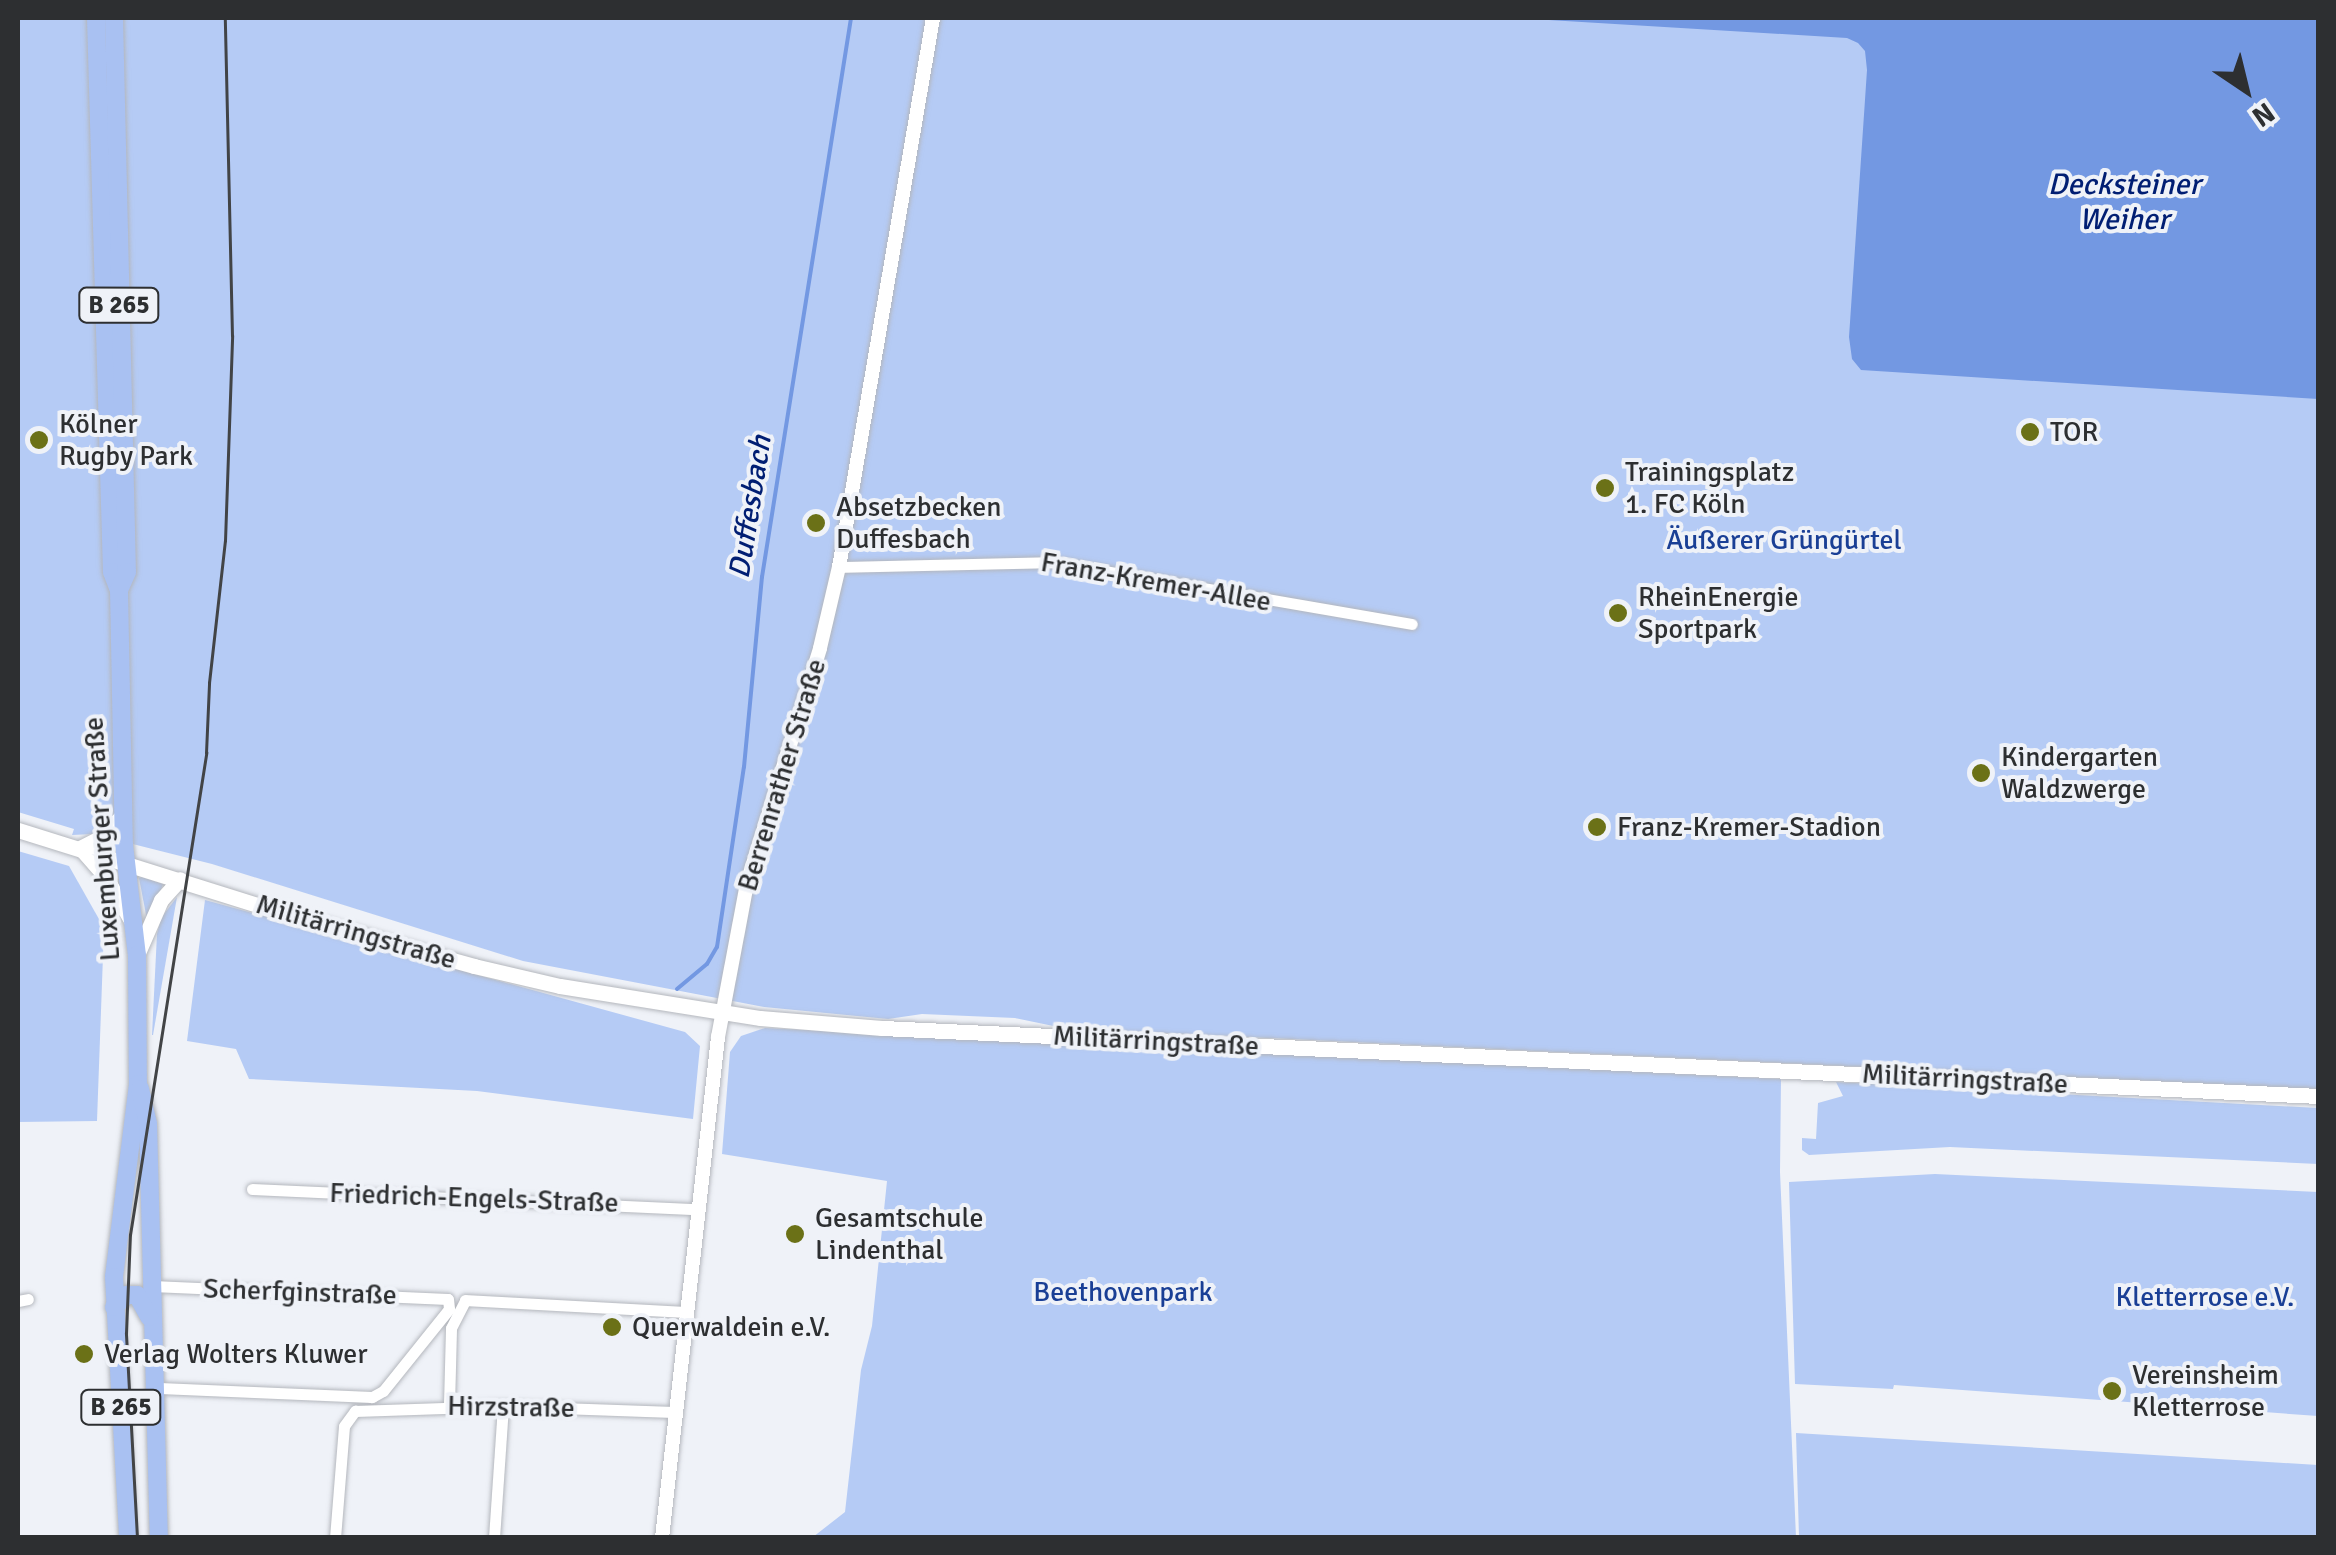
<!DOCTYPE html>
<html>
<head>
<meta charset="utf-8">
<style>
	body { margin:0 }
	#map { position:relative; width:2336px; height:1555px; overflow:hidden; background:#eff2f8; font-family:Signika,sans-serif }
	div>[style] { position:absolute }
	.green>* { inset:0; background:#b5cbf5 }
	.water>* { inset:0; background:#7398e2 }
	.stream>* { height:4px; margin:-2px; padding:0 2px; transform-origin:2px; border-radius:2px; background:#7398e2 }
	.roads { filter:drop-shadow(0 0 2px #b4b7bd) drop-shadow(0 0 2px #b4b7bd) }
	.minor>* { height:11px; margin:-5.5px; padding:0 5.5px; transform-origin:5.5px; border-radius:5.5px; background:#fff }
	.tertiary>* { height:14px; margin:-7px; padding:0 7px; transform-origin:7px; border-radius:7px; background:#fff }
	.secondary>* { height:15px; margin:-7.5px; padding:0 7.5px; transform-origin:7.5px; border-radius:7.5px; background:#fff }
	.primary>* { height:18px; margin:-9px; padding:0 9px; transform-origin:9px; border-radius:9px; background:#a9c1f2 }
	.tram>* { height:2.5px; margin:-1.25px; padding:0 1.25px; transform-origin:1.25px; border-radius:1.25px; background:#424446 }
	.dots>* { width:28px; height:28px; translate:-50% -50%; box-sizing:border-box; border:5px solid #eff2f8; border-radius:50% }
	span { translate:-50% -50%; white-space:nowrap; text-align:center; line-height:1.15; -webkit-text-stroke:8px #eff2f8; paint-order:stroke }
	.shield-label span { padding:2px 8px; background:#eff2f8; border:2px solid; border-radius:8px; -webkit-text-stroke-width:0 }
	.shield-label { font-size:25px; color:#2d2f31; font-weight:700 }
	.poi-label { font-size:28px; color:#2d2f31 }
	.left { translate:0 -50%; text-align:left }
	.park-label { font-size:28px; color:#1a3f95 }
	.street-label { font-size:28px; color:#2d2f31 }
	.water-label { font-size:30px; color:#011e73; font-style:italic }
	.frame { position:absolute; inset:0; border:20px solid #2d2f31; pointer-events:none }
	.north { position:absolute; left:2196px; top:40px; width:100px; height:100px; -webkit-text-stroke:8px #eff2f8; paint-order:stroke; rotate:145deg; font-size:28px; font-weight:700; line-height:40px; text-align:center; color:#2d2f31 }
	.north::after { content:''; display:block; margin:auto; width:35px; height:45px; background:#2d2f31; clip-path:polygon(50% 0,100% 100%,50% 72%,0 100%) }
</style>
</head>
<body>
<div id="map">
	<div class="green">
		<div style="clip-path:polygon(18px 18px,2318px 18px,2318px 1089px,1063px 1028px,1015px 1018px,922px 1014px,888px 1019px,764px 1007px,523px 961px,212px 864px,93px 834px,72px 835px,74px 829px,18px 812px)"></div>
		<div style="clip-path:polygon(18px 851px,69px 866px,104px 928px,97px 1121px,18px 1122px)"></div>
		<div style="clip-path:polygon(142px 877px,163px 884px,148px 925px,139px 878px)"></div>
		<div style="clip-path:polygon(177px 897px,153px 1035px,152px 1035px,157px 934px,161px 918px)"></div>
		<div style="clip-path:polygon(205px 900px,685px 1032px,700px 1046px,693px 1119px,477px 1091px,249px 1079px,236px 1049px,187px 1041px)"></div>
		<div style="clip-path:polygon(765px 1028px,1781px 1079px,1780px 1172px,1796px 1537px,813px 1537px,845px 1512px,861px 1370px,872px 1326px,887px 1181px,722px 1154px,730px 1052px,741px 1036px)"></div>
		<div style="clip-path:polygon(1836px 1082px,2318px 1108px,2318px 1164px,1950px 1147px,1809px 1155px,1802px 1150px,1802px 1138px,1816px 1139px,1818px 1103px,1843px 1096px)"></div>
		<div style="clip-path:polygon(1935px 1174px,2318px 1192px,2318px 1416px,1894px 1385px,1893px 1389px,1795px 1384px,1789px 1182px)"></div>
		<div style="clip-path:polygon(1796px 1433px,2318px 1465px,2318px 1537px,1799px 1537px)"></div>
	</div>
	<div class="water">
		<div style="clip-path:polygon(1514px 18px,2318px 18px,2318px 399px,1861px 370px,1852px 359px,1849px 337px,1867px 70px,1865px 51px,1858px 43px,1847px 38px)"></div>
	</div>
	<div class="stream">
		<div style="left:677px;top:989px;width:39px;rotate:-40deg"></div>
		<div style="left:707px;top:964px;width:20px;rotate:-60deg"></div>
		<div style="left:717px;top:947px;width:182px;rotate:-81.5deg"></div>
		<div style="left:744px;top:767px;width:191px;rotate:-84.6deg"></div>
		<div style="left:762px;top:577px;width:566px;rotate:-80.95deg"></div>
	</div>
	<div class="roads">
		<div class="minor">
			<div style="left:839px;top:567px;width:214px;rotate:-1.3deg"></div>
			<div style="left:1053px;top:562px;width:364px;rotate:9.8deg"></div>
			<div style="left:252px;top:1189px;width:445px;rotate:2.6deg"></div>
			<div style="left:152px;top:1286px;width:296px;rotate:2.5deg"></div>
			<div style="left:448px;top:1299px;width:10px;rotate:84deg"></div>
			<div style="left:449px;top:1309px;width:105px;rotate:128.8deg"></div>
			<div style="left:383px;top:1391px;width:13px;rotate:151deg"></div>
			<div style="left:372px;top:1397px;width:219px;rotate:-177.6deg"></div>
			<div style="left:18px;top:1301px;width:10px;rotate:-11deg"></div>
			<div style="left:449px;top:1405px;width:77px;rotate:-88.5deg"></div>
			<div style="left:451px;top:1328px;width:31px;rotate:-63deg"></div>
			<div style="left:465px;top:1300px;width:220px;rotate:3.1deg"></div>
			<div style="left:335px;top:1538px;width:112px;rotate:-85.4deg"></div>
			<div style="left:344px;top:1426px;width:19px;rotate:-54deg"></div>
			<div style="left:355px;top:1411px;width:148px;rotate:-1.9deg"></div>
			<div style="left:503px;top:1406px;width:171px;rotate:2deg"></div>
			<div style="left:494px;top:1538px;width:132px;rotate:-86.1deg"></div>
		</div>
		<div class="tertiary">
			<div style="left:662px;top:1538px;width:504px;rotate:-83.62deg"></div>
			<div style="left:718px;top:1037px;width:157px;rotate:-79.3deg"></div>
			<div style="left:747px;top:883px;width:246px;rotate:-72.7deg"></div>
			<div style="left:820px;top:648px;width:83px;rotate:-76.8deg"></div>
			<div style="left:839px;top:567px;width:557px;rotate:-80.28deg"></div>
		</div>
		<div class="secondary">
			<div style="left:18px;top:830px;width:288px;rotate:17.4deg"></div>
			<div style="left:293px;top:916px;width:188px;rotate:15.4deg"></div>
			<div style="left:474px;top:966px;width:88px;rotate:13.1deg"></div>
			<div style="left:560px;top:986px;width:203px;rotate:9.1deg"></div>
			<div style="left:760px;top:1018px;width:122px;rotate:4.7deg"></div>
			<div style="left:882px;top:1028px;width:1438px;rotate:2.71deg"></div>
			<div style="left:80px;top:848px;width:27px;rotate:-27deg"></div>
			<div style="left:104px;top:836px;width:30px;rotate:-49deg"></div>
			<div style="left:83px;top:851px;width:33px;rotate:49deg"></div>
			<div style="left:105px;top:876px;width:53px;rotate:59.6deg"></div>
			<div style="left:137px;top:955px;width:60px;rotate:-66.4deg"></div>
			<div style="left:161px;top:900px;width:28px;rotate:-48deg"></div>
		</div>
		<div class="primary">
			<div style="left:96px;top:18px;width:554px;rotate:88.35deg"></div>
			<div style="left:112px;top:572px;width:19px;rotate:69deg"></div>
			<div style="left:119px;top:590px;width:255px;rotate:88.9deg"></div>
			<div style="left:124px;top:845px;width:111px;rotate:83.3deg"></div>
			<div style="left:137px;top:955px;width:129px;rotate:89.6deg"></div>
			<div style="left:138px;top:1084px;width:194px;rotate:97.1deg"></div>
			<div style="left:114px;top:1277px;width:261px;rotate:86.9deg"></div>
			<div style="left:114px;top:18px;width:554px;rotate:88.66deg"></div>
			<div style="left:127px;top:572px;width:20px;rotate:114deg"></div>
			<div style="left:140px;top:1089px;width:36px;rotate:77deg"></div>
			<div style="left:148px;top:1124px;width:414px;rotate:88.5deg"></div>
			<div style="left:114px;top:1307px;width:18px;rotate:-43deg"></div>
			<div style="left:127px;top:1295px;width:10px"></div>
			<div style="left:137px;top:1295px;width:25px;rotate:61deg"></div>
		</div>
	</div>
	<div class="tram">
		<div style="left:137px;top:1538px;width:205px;rotate:-93.1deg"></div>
		<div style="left:126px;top:1333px;width:98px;rotate:-87.7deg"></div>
		<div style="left:130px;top:1235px;width:488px;rotate:-81deg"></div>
		<div style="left:206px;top:753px;width:70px;rotate:-87.5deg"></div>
		<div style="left:209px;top:683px;width:143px;rotate:-83.6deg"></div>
		<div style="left:225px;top:541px;width:205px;rotate:-88deg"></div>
		<div style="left:232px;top:336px;width:318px;rotate:-91.3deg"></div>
	</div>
	<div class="dots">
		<div style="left:2030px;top:432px;background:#6b7117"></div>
		<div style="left:39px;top:440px;background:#6b7117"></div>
		<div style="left:1605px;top:488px;background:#6b7117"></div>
		<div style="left:816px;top:523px;background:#6b7117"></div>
		<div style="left:1618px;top:613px;background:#6b7117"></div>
		<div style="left:1981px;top:773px;background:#6b7117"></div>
		<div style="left:1597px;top:827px;background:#6b7117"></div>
		<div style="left:795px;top:1234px;background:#6b7117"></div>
		<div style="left:612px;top:1327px;background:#6b7117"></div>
		<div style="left:84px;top:1354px;background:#6b7117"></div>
		<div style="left:2112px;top:1391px;background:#6b7117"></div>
	</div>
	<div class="shield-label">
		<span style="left:119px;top:305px">B 265</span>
		<span style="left:121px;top:1407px">B 265</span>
	</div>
	<div class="poi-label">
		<span class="left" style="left:59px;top:440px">Kölner<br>Rugby Park</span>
		<span class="left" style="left:2050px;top:432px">TOR</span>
		<span class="left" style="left:1625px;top:488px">Trainingsplatz<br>1. FC Köln</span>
		<span class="left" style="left:836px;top:523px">Absetzbecken<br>Duffesbach</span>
		<span class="left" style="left:1638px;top:613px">RheinEnergie<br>Sportpark</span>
		<span class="left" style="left:2001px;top:773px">Kindergarten<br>Waldzwerge</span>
		<span class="left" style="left:1617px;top:827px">Franz-Kremer-Stadion</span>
		<span class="left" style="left:815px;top:1234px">Gesamtschule<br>Lindenthal</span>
		<span class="left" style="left:632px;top:1327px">Querwaldein e.V.</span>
		<span class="left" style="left:104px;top:1354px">Verlag Wolters Kluwer</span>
		<span class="left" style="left:2132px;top:1391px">Vereinsheim<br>Kletterrose</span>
	</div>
	<div class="park-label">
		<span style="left:1784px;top:540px">Äußerer Grüngürtel</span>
		<span style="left:1123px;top:1292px">Beethovenpark</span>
		<span style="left:2205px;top:1297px">Kletterrose e.V.</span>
	</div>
	<div class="street-label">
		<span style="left:1156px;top:582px;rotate:10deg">Franz-Kremer-Allee</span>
		<span style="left:782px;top:775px;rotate:-73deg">Berrenrather Straße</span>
		<span style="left:102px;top:839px;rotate:-94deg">Luxemburger Straße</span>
		<span style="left:356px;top:932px;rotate:16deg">Militärringstraße</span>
		<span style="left:1156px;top:1041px;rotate:3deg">Militärringstraße</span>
		<span style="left:1965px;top:1079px;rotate:3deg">Militärringstraße</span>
		<span style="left:474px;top:1198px;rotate:2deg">Friedrich-Engels-Straße</span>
		<span style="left:300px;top:1292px;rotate:2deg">Scherfginstraße</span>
		<span style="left:511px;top:1407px;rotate:1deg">Hirzstraße</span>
	</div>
	<div class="water-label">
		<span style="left:2124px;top:202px">Decksteiner<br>Weiher</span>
		<span style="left:751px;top:507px;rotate:-81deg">Duffesbach</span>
	</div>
	<div class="frame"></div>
	<div class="north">N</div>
</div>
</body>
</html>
